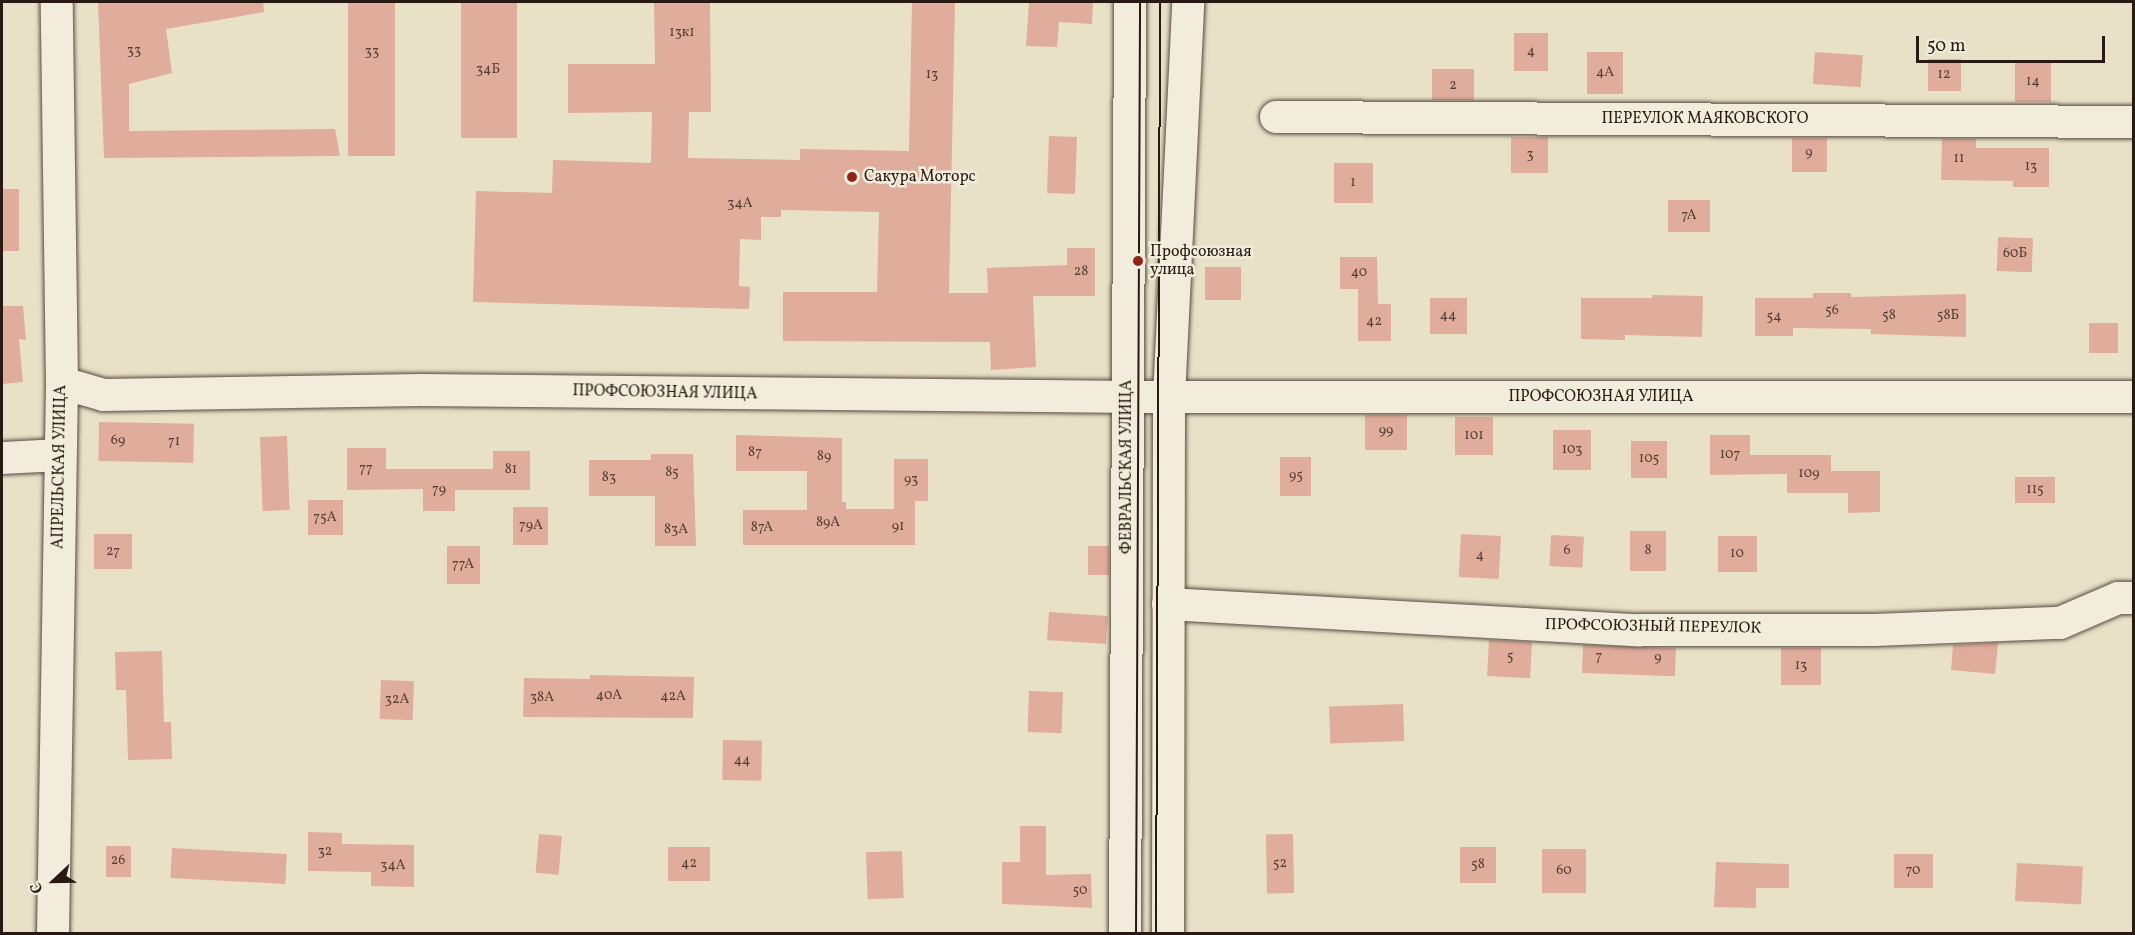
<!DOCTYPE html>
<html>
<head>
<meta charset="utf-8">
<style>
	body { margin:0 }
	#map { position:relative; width:2135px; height:935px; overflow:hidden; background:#e9e1c7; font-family:Vollkorn,serif }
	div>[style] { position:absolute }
	.building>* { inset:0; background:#e0ac9b; transform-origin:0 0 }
	.roads { filter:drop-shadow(0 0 2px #584b40) drop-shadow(0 0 2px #584b40) }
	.minor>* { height:32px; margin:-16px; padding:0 16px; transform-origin:16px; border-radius:16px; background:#f1ecdb }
	.tram>* { height:1.5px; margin:-0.75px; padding:0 0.75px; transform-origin:0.75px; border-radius:0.75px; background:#281913 }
	.dots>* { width:16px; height:16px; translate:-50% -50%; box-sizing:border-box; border:3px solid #f1ecdb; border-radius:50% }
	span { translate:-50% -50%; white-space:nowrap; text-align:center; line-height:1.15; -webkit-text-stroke:5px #f1ecdb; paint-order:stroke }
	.number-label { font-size:14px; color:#563e35 }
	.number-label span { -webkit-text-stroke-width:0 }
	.street-label { font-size:16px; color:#281913 }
	.poi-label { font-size:16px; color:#281913 }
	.left { translate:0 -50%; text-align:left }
	.frame { position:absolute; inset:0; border:3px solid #281913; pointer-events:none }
	.north { position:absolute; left:24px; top:851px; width:60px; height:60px; -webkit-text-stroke:4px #f1ecdb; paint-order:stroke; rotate:248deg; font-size:16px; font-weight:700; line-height:24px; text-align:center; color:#281913 }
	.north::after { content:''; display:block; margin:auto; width:21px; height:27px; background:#281913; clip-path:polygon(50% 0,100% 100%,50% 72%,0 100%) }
	.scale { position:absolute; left:1916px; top:36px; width:189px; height:27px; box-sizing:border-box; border:3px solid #281913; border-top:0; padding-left:8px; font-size:18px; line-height:21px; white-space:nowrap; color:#281913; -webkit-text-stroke:4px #f1ecdb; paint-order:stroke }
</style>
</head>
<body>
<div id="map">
	<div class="building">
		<div style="clip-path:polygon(98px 2px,263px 2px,264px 12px,166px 29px,172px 73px,129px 84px,129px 131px,335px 129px,340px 156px,104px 158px)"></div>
		<div style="left:348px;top:2px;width:47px;height:154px"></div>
		<div style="left:461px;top:2px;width:56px;height:136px"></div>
		<div style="clip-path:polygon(654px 2px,710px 2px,711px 112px,689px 112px,688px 158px,800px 160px,800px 149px,909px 151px,912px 2px,955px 2px,949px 293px,988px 293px,987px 268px,1067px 265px,1067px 248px,1095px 248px,1095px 296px,1033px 296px,1036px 367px,991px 370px,990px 342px,783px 341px,783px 292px,877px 292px,879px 212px,781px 210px,781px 217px,761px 217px,761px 240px,740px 239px,739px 286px,750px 287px,749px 309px,473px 302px,476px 191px,552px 193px,553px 160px,651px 163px,652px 112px,568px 113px,568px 64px,655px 64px)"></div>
		<div style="clip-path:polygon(1029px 2px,1093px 2px,1092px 24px,1059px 22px,1057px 47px,1026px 46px)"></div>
		<div style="left:1514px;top:33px;width:34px;height:38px"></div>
		<div style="left:1587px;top:52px;width:36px;height:42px"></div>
		<div style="left:1815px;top:52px;width:48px;height:32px;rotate:4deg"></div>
		<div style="left:1928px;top:59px;width:33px;height:32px"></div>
		<div style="left:2015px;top:62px;width:36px;height:40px"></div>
		<div style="left:1432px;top:69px;width:42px;height:31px"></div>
		<div style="left:1049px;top:136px;width:28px;height:57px;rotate:2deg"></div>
		<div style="left:1511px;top:137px;width:37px;height:36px"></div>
		<div style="left:1792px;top:138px;width:35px;height:34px"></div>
		<div style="clip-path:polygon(1942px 139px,1976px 139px,1976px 148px,2049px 148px,2049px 187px,2013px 187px,2013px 181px,1941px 180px)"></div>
		<div style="left:1334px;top:163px;width:39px;height:40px"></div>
		<div style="left:2px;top:189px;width:17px;height:62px"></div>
		<div style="left:1668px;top:200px;width:42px;height:32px"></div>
		<div style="left:1998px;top:237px;width:35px;height:34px;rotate:2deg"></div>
		<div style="clip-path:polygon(1340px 257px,1377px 257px,1378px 304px,1391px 304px,1391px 341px,1358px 341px,1358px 289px,1340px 289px)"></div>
		<div style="left:1205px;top:267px;width:36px;height:33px"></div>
		<div style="clip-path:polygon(1813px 293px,1851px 293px,1851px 297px,1966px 294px,1966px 337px,1871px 334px,1871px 329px,1793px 328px,1793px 336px,1755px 336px,1755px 298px,1813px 298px)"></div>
		<div style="clip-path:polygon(1652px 295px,1703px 296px,1702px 337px,1625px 335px,1625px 340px,1581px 339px,1581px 298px,1652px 298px)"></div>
		<div style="left:1430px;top:298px;width:37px;height:36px"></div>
		<div style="clip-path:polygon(2px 306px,23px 306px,26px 340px,19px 339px,23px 382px,2px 384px)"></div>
		<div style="left:2089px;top:323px;width:29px;height:30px"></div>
		<div style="left:1365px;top:415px;width:42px;height:35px"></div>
		<div style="left:1455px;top:417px;width:38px;height:38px"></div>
		<div style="left:99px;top:422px;width:95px;height:39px;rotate:1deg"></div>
		<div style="left:1553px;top:430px;width:38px;height:40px"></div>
		<div style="clip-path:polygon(736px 435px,842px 438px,842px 502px,846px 502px,846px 509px,894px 509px,894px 459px,928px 459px,928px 501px,915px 501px,915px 545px,743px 545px,743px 510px,807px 510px,807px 471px,736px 471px)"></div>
		<div style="clip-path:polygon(1710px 435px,1750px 435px,1750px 455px,1831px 455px,1831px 471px,1880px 471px,1880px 512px,1848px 513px,1848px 493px,1787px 493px,1787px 474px,1710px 475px)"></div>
		<div style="left:287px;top:436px;width:74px;height:27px;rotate:88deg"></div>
		<div style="left:1631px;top:441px;width:36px;height:37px"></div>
		<div style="clip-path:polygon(347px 448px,386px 448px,386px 469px,493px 469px,493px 451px,530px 451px,530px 490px,455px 490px,455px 511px,423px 511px,423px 489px,347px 490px)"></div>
		<div style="clip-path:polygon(651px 454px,693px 454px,696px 546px,655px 546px,655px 496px,589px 496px,589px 460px,651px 460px)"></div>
		<div style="left:1280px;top:457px;width:31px;height:39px"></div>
		<div style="left:2015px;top:477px;width:40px;height:26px"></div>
		<div style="left:343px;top:500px;width:35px;height:35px;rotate:90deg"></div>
		<div style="left:513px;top:507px;width:35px;height:38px"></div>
		<div style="left:1630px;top:531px;width:36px;height:40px"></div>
		<div style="left:94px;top:534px;width:38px;height:35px"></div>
		<div style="left:1461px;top:534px;width:40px;height:43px;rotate:3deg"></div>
		<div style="left:1551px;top:535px;width:33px;height:31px;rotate:3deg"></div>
		<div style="left:1718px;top:536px;width:39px;height:36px"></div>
		<div style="left:447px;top:546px;width:33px;height:38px"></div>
		<div style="left:1088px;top:546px;width:21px;height:29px"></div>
		<div style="left:1049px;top:612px;width:59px;height:28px;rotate:4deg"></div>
		<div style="left:1489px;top:640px;width:43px;height:36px;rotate:3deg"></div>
		<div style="clip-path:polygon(1998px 643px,1995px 674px,1951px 670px,1953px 645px)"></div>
		<div style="left:1583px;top:645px;width:93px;height:28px;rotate:2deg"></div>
		<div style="left:1781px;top:648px;width:40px;height:37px"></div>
		<div style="clip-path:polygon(162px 651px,164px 722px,171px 722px,172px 759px,128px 760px,126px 690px,116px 690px,115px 652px)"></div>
		<div style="clip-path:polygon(590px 675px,694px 677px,693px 718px,523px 717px,524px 678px,590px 679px)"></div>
		<div style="left:381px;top:680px;width:33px;height:39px;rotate:2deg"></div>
		<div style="left:1029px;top:691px;width:34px;height:41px;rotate:2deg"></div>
		<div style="left:1403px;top:704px;width:37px;height:74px;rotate:88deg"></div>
		<div style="left:723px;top:740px;width:39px;height:40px;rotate:1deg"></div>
		<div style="clip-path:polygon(1020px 826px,1046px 826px,1046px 875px,1091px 874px,1092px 908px,1002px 904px,1002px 862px,1020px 862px)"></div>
		<div style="clip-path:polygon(308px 832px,342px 833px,342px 844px,414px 845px,414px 887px,371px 886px,371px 872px,308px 871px)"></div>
		<div style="left:539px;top:834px;width:23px;height:39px;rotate:5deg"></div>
		<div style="left:1293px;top:834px;width:59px;height:27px;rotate:89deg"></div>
		<div style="left:106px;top:846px;width:25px;height:31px"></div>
		<div style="left:668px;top:847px;width:42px;height:34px"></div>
		<div style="left:1460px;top:847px;width:36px;height:36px"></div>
		<div style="left:172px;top:848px;width:115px;height:30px;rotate:3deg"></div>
		<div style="left:1542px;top:849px;width:44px;height:44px"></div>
		<div style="left:902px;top:851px;width:47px;height:36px;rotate:88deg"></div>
		<div style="left:1894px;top:854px;width:39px;height:34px"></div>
		<div style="clip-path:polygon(1716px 862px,1789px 864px,1789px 888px,1756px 888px,1756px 908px,1714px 907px)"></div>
		<div style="left:2017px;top:863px;width:66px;height:38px;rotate:3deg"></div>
	</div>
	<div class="roads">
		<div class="minor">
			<div style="left:1276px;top:117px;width:858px;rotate:0.33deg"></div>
			<div style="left:62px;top:383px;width:44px;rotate:15.9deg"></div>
			<div style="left:104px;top:395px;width:316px;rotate:-0.9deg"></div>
			<div style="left:420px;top:390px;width:718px;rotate:0.56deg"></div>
			<div style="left:1138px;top:397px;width:996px"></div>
			<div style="left:2px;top:458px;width:57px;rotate:-3deg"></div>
			<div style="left:1168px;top:604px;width:473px;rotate:3.2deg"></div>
			<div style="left:1640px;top:630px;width:234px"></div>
			<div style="left:1874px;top:630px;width:186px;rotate:-2.2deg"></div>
			<div style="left:2060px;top:623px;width:63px;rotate:-23.3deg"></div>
			<div style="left:2118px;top:598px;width:16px"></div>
			<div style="left:53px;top:934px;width:551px;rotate:-89.06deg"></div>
			<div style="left:62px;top:383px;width:381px;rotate:-90.8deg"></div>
			<div style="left:1125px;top:934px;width:932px;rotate:-89.69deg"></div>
			<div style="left:1168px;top:934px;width:537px;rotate:-89.89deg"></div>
			<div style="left:1169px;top:397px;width:395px;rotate:-87.2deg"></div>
		</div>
	</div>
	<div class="tram">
		<div style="left:1136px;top:934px;width:932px;rotate:-89.75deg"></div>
		<div style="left:1156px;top:934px;width:932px;rotate:-89.75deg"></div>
	</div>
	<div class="dots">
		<div style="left:852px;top:177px;background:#8f2418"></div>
		<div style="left:1138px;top:261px;background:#8f2418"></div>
	</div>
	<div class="number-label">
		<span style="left:682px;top:33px">13к1</span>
		<span style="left:134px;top:51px">33</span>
		<span style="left:372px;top:52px">33</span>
		<span style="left:1531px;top:52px">4</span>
		<span style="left:488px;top:70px">34Б</span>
		<span style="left:1605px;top:73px">4А</span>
		<span style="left:932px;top:75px">13</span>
		<span style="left:1944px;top:75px">12</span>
		<span style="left:2033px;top:82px">14</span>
		<span style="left:1453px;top:86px">2</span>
		<span style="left:1809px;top:153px">9</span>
		<span style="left:1530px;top:155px">3</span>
		<span style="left:1959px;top:159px">11</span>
		<span style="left:2031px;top:167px">13</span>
		<span style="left:1353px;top:183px">1</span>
		<span style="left:740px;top:204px">34А</span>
		<span style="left:1689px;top:216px">7А</span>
		<span style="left:2015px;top:254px">60Б</span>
		<span style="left:1081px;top:272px">28</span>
		<span style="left:1359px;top:273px">40</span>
		<span style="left:1832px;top:311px">56</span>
		<span style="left:1448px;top:316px">44</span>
		<span style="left:1889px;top:316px">58</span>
		<span style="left:1948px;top:316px">58Б</span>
		<span style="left:1774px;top:317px">54</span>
		<span style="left:1374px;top:322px">42</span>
		<span style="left:1386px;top:431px">99</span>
		<span style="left:1474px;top:436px">101</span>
		<span style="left:118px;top:441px">69</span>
		<span style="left:174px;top:442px">71</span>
		<span style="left:1572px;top:450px">103</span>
		<span style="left:755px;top:453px">87</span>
		<span style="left:1730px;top:455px">107</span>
		<span style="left:824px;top:457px">89</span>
		<span style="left:1649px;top:459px">105</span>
		<span style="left:366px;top:469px">77</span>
		<span style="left:511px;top:470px">81</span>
		<span style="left:672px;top:473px">85</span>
		<span style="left:1809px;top:474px">109</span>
		<span style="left:1296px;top:476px">95</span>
		<span style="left:609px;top:478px">83</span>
		<span style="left:911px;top:480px">93</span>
		<span style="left:439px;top:490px">79</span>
		<span style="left:2035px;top:490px">115</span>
		<span style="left:325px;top:518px">75А</span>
		<span style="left:828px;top:523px">89А</span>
		<span style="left:531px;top:526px">79А</span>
		<span style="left:898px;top:527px">91</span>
		<span style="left:762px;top:528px">87А</span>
		<span style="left:676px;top:530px">83А</span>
		<span style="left:1567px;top:551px">6</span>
		<span style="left:1648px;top:551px">8</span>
		<span style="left:113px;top:552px">27</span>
		<span style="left:1737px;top:554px">10</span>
		<span style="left:1480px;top:556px">4</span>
		<span style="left:463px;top:565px">77А</span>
		<span style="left:1510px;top:657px">5</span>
		<span style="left:1599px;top:657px">7</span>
		<span style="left:1658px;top:658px">9</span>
		<span style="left:1801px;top:666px">13</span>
		<span style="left:609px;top:696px">40А</span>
		<span style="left:673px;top:697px">42А</span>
		<span style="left:542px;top:698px">38А</span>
		<span style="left:397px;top:700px">32А</span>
		<span style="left:742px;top:761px">44</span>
		<span style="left:325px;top:852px">32</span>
		<span style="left:118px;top:861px">26</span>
		<span style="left:689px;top:864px">42</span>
		<span style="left:1280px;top:864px">52</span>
		<span style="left:1478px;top:865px">58</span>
		<span style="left:393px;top:866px">34А</span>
		<span style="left:1564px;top:871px">60</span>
		<span style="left:1913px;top:871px">70</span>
		<span style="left:1080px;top:891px">50</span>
	</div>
	<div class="street-label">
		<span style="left:1705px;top:119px">ПЕРЕУЛОК МАЯКОВСКОГО</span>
		<span style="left:665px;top:393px;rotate:1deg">ПРОФСОЮЗНАЯ УЛИЦА</span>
		<span style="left:1601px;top:397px">ПРОФСОЮЗНАЯ УЛИЦА</span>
		<span style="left:60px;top:467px;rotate:-89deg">АПРЕЛЬСКАЯ УЛИЦА</span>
		<span style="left:1127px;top:467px;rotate:-90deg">ФЕВРАЛЬСКАЯ УЛИЦА</span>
		<span style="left:1653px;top:627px;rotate:1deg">ПРОФСОЮЗНЫЙ ПЕРЕУЛОК</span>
	</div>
	<div class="poi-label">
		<span class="left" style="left:864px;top:177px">Сакура Моторс</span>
		<span class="left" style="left:1150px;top:261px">Профсоюзная<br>улица</span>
	</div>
	<div class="frame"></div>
	<div class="north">С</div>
	<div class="scale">50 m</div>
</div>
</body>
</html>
